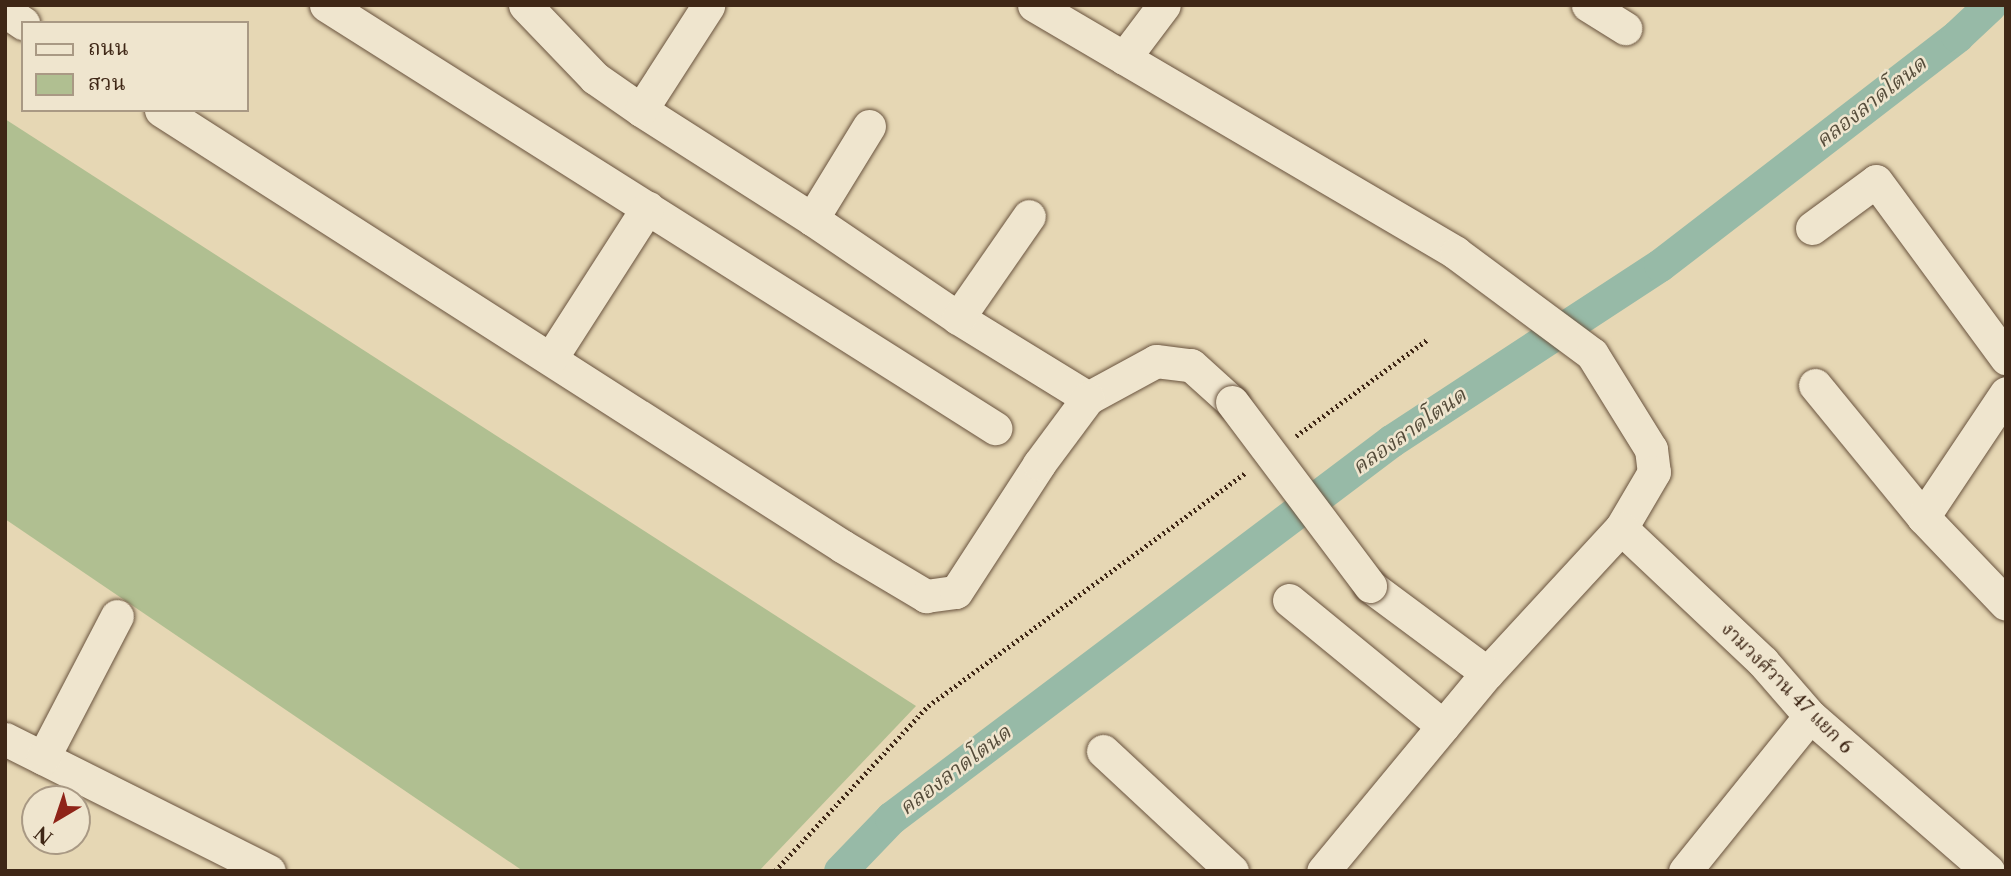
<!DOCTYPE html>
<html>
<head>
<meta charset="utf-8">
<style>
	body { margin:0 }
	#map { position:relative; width:2011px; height:876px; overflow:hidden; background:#e6d7b4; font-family:"Libre Caslon Text","Noto Serif Thai",serif }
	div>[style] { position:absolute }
	.green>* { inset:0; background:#b0bf91 }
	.canal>* { height:33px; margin:-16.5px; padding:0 16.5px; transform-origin:16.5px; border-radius:16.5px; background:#97baa7 }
	.path>* { height:4.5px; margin-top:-2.25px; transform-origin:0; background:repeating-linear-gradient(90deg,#3f2716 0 2px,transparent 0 5.5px) }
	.roads { filter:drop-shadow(0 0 2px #69533e) drop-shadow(0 0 2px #69533e) }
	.minor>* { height:33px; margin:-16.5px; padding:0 16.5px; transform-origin:16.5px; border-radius:16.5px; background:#efe5ce }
	.bridges { filter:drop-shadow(0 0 2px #69533e) drop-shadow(0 0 2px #69533e) }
	.minor-bridge>* { height:33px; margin:-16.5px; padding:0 16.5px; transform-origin:16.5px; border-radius:16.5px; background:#efe5ce }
	span { translate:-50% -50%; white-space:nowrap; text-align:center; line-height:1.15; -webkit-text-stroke:5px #efe5ce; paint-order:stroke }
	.street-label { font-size:19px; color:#3f2716 }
	.water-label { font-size:21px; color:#554c3a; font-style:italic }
	.frame { position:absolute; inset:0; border:7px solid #3f2716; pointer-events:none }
	.legend { position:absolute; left:21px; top:21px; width:228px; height:91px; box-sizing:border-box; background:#efe5ce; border:2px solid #a99984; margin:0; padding:9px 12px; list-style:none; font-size:21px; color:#3f2716 }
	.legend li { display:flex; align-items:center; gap:14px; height:35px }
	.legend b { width:35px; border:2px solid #a99984 }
	.north { position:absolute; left:21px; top:785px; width:70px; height:70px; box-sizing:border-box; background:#efe5ce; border:2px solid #a99984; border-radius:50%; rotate:219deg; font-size:19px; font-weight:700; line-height:28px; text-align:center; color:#3f2716 }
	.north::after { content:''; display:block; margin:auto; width:24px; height:32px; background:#8f2418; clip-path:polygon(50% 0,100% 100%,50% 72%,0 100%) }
</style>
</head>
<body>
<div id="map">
	<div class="green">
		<div style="clip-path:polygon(5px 119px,916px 706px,759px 871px,523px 871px,5px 519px)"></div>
	</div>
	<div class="canal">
		<div style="left:840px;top:871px;width:74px;rotate:-46.1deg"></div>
		<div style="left:891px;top:818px;width:626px;rotate:-37.02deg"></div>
		<div style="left:1391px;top:441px;width:321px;rotate:-33.2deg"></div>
		<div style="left:1660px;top:265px;width:375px;rotate:-37.6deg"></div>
		<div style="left:1957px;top:36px;width:45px;rotate:-43.2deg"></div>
	</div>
	<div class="path">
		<div style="left:1296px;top:436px;width:164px;rotate:-36.3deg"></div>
		<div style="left:775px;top:871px;width:225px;rotate:-47.2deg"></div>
		<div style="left:928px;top:706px;width:395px;rotate:-36.3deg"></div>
	</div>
	<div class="roads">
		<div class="minor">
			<div style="left:326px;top:5px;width:792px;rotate:32.3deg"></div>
			<div style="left:525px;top:5px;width:101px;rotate:46.2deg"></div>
			<div style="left:595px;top:78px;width:56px;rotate:34.8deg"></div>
			<div style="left:641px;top:110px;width:203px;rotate:32.5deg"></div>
			<div style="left:812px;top:219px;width:176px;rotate:34.1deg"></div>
			<div style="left:958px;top:318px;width:153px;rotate:31.6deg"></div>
			<div style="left:1088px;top:398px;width:77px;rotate:-28.6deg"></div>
			<div style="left:1156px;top:361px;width:35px;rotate:7deg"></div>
			<div style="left:1191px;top:365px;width:55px;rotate:42.1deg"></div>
			<div style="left:1034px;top:5px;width:489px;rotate:30.4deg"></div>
			<div style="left:1456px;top:253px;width:169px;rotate:36.6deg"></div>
			<div style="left:1592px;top:354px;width:112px;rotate:58.2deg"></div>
			<div style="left:1651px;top:449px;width:23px;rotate:83deg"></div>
			<div style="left:1654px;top:472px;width:65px;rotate:120.5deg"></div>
			<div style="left:1621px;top:528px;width:197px;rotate:132.7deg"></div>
			<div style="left:1487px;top:673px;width:257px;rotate:129.6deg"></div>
			<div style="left:1588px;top:5px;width:44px;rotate:31.9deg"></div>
			<div style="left:5px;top:11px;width:22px;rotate:34deg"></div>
			<div style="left:1124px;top:58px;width:66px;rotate:-53deg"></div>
			<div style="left:161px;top:110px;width:809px;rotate:32.63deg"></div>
			<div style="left:842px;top:546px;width:98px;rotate:30.8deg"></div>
			<div style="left:926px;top:596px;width:30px;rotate:-8deg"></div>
			<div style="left:956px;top:592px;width:153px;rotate:-57deg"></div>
			<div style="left:1039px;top:464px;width:82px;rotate:-53.4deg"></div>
			<div style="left:641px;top:110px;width:124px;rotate:-57.2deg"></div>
			<div style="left:812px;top:219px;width:109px;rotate:-58.5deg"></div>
			<div style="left:1812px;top:228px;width:79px;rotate:-36.3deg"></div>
			<div style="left:1876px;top:181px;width:220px;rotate:53.7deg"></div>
			<div style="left:958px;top:318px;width:124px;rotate:-55.2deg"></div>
			<div style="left:551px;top:358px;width:179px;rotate:-57.3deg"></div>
			<div style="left:1815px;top:385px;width:171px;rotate:50.7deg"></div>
			<div style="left:1923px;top:517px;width:120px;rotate:46.3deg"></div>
			<div style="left:1923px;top:517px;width:149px;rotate:-56.2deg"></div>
			<div style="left:1621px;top:528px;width:195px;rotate:43.3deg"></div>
			<div style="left:1763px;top:662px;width:72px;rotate:49deg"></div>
			<div style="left:1810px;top:716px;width:236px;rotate:41deg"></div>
			<div style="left:1370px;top:586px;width:146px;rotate:36.6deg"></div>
			<div style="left:1289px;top:600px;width:199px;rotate:39.3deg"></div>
			<div style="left:5px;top:739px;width:295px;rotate:26.6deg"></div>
			<div style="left:1103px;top:751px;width:176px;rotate:42.9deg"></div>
			<div style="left:43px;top:758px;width:160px;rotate:-62.5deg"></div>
			<div style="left:1685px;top:871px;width:199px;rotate:-51.1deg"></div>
		</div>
	</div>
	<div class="bridges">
		<div class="minor-bridge">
			<div style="left:1232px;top:402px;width:230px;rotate:53.1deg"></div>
		</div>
	</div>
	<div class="street-label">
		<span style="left:1787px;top:688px;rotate:45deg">งามวงศ์วาน 47 แยก 6</span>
	</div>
	<div class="water-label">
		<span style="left:1871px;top:102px;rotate:-38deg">คลองลาดโตนด</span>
		<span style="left:1409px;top:431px;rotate:-35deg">คลองลาดโตนด</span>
		<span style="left:955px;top:770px;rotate:-37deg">คลองลาดโตนด</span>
	</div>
	<div class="frame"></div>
	<ul class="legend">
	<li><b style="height:9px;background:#efe5ce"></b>ถนน</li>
	<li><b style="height:19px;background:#b0bf91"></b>สวน</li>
	</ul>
	<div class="north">N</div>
</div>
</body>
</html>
